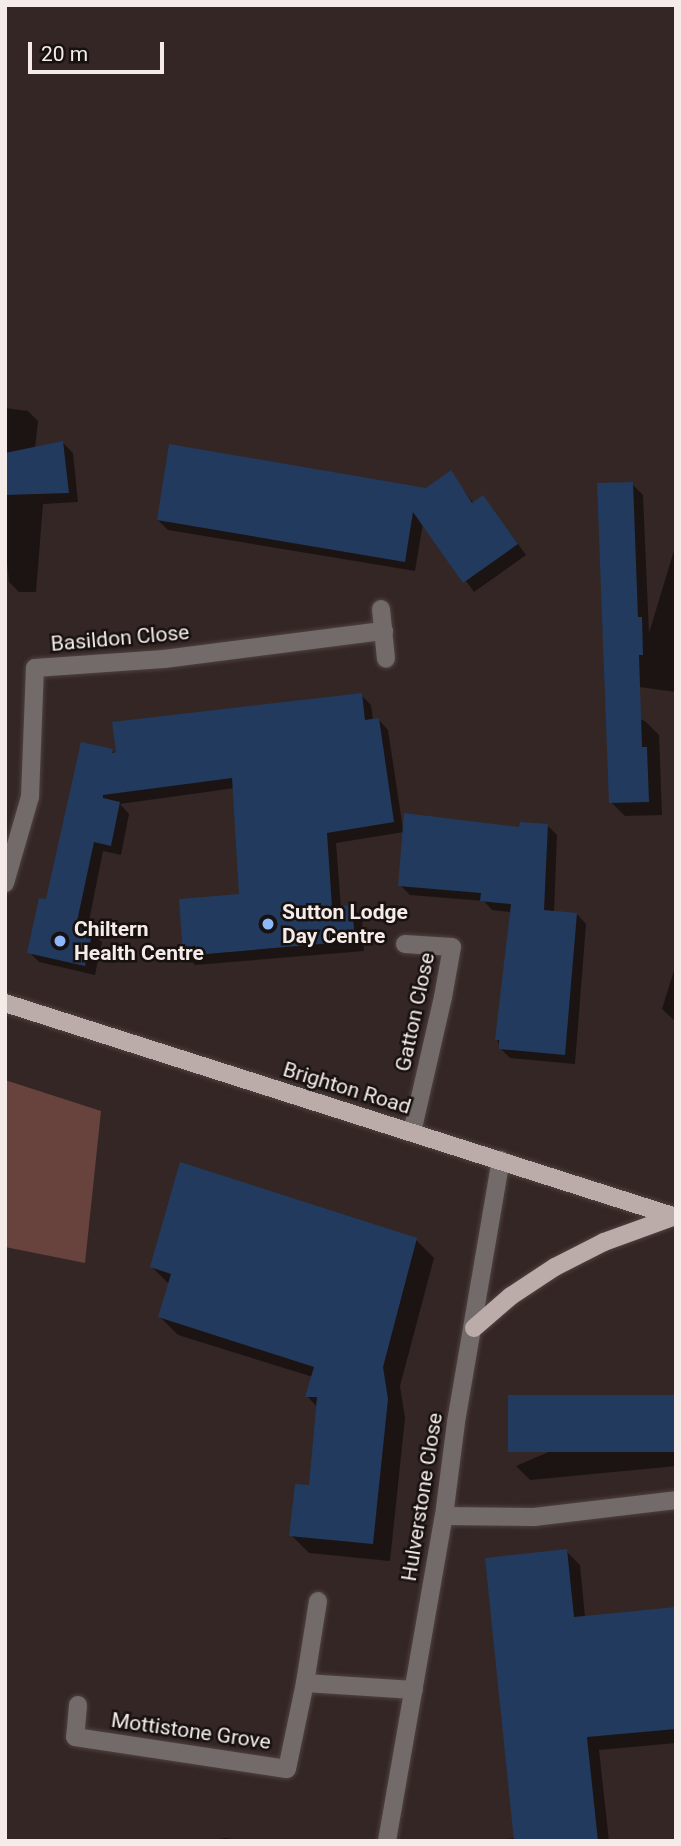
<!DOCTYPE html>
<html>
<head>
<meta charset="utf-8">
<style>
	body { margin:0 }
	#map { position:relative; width:681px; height:1846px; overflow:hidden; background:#342624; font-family:Roboto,sans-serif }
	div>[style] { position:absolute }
	.green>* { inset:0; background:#68433d }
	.shadow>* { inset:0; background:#0007 }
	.building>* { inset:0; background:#223a5e; transform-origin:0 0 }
	.roads { filter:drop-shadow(0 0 2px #4f4240) drop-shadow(0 0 2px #4f4240) }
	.minor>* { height:18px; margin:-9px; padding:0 9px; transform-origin:9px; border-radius:9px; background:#726b6a }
	.major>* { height:18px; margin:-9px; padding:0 9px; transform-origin:9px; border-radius:9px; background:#bbaca9 }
	.dots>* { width:19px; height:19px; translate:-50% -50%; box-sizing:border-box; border:4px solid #171110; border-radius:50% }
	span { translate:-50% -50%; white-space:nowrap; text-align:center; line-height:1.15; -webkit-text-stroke:5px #171110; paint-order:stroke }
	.street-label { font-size:21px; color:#f5ecea }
	.poi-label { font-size:21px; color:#f5ecea; font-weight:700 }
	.left { translate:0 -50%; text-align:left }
	.frame { position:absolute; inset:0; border:7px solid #f5ecea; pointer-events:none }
	.scale { position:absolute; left:28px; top:42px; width:136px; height:32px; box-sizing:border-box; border:4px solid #f5ecea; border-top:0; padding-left:9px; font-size:21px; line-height:24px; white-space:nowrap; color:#f5ecea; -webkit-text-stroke:5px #171110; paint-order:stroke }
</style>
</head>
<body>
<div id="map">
	<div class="green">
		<div style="clip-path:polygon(5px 1080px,101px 1111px,85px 1263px,5px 1247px)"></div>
	</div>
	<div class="shadow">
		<div style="clip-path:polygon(5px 408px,28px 411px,38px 421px,35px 449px,63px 443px,73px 453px,78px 502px,43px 504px,36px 592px,19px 592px,9px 582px,5px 543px)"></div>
		<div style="clip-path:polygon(450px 472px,474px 504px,483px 498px,492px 508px,526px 555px,474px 592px,423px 523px,415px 571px,168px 530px,158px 520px,426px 490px)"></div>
		<div style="clip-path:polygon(632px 484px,643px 495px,649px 633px,676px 544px,676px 692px,617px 684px)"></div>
		<div style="clip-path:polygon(361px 695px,371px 705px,373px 720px,378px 719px,388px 730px,403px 829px,521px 829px,547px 825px,557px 835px,554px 913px,577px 914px,586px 924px,575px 1064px,510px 1058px,500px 1048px,497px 1039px,511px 912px,492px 910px,484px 901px,410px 895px,400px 885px,404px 832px,336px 843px,341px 908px,352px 907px,362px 917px,364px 951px,195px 965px,185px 955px,241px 896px,235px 788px,120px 804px,129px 814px,121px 855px,103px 851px,87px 931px,102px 942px,95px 975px,39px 962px,29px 952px,112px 751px,118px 756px)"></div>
		<div style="clip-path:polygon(607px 706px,645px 721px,659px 735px,662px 815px,625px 816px,611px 802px)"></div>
		<div style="clip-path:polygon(676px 964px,676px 1022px,662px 1009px)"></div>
		<div style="clip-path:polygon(416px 1240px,434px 1258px,400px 1386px,405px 1418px,390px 1561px,309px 1553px,291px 1535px,310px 1487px,318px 1408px,307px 1396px,313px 1377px,178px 1335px,160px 1317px,170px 1285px,152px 1267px)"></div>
		<div style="clip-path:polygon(676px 1397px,676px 1466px,530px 1480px,516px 1466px)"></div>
		<div style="clip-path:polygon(566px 1551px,580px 1565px,585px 1617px,676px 1609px,676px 1743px,599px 1750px,609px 1841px,485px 1841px,516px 1838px)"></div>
		<div style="clip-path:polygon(226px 1838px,245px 1841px,205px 1841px)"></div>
	</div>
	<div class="building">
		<div style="clip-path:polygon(63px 441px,69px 493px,5px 495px,5px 453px)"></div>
		<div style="clip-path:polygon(169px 444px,426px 488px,451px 470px,472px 503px,483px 495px,518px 544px,463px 583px,413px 512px,405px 562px,157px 520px)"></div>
		<div style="clip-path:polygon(633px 482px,638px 617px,642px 617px,643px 655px,639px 655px,642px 747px,647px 747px,649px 802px,609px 803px,597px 483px)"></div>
		<div style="clip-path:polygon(362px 693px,365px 720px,379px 718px,394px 822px,327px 833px,332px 907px,352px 905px,355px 941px,183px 956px,179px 899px,239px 894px,232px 778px,103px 795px,103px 798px,120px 802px,111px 846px,94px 842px,76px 926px,93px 930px,85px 966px,27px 953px,39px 898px,46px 899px,81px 742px,113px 749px,112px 753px,116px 752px,112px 722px)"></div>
		<div style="clip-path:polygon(404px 813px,519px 827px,520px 822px,548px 824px,544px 910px,577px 913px,565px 1055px,499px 1049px,499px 1040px,495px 1040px,511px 904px,480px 901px,481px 893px,398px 886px)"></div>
		<div style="clip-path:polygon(180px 1162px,417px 1238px,383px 1367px,388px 1399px,373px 1544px,289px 1536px,295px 1484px,309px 1485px,317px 1397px,305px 1397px,314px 1367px,158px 1317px,171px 1274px,150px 1267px)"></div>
		<div style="left:676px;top:1395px;width:57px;height:168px;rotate:90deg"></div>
		<div style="clip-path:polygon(567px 1549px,574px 1617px,676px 1607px,676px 1729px,587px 1737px,598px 1841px,514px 1841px,485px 1558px)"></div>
	</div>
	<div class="roads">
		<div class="minor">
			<div style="left:381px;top:609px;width:50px;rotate:84.3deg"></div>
			<div style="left:5px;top:883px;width:90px;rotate:-73.8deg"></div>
			<div style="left:30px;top:797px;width:129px;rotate:-87.8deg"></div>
			<div style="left:35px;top:668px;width:129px;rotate:-4deg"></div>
			<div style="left:164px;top:659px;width:222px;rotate:-7.3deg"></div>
			<div style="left:405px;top:944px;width:47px;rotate:3.7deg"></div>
			<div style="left:452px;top:947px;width:51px;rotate:100.2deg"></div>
			<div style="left:443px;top:997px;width:139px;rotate:102.9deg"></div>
			<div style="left:444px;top:1516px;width:90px;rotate:0.6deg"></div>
			<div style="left:534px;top:1517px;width:143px;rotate:-6.8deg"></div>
			<div style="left:305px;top:1683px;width:83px;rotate:-81deg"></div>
			<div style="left:78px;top:1705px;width:32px;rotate:95deg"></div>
			<div style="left:75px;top:1737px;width:214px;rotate:8.6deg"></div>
			<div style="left:287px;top:1769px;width:88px;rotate:-78.2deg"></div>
			<div style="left:305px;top:1683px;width:109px;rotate:3.7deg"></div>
			<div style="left:387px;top:1841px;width:330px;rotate:-80.1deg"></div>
			<div style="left:444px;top:1516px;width:95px;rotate:-82.7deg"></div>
			<div style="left:456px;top:1422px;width:266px;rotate:-80.3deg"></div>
		</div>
		<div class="major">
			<div style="left:5px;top:1003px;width:704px;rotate:17.69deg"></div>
			<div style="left:474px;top:1328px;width:49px;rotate:-40.9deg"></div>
			<div style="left:511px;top:1296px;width:53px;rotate:-33.4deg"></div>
			<div style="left:555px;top:1267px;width:55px;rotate:-27deg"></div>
			<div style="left:604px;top:1242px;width:73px;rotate:-19.9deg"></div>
		</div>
	</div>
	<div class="dots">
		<div style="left:268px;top:924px;background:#8db9fc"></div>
		<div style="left:60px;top:941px;background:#8db9fc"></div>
	</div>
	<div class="street-label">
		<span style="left:120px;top:638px;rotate:-5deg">Basildon Close</span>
		<span style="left:415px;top:1012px;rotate:-78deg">Gatton Close</span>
		<span style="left:347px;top:1088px;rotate:17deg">Brighton Road</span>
		<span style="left:422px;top:1497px;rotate:-81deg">Hulverstone Close</span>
		<span style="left:191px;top:1731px;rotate:8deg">Mottistone Grove</span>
	</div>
	<div class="poi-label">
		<span class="left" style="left:282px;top:924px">Sutton Lodge<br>Day Centre</span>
		<span class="left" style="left:74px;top:941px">Chiltern<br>Health Centre</span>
	</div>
	<div class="frame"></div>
	<div class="scale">20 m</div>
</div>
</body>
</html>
